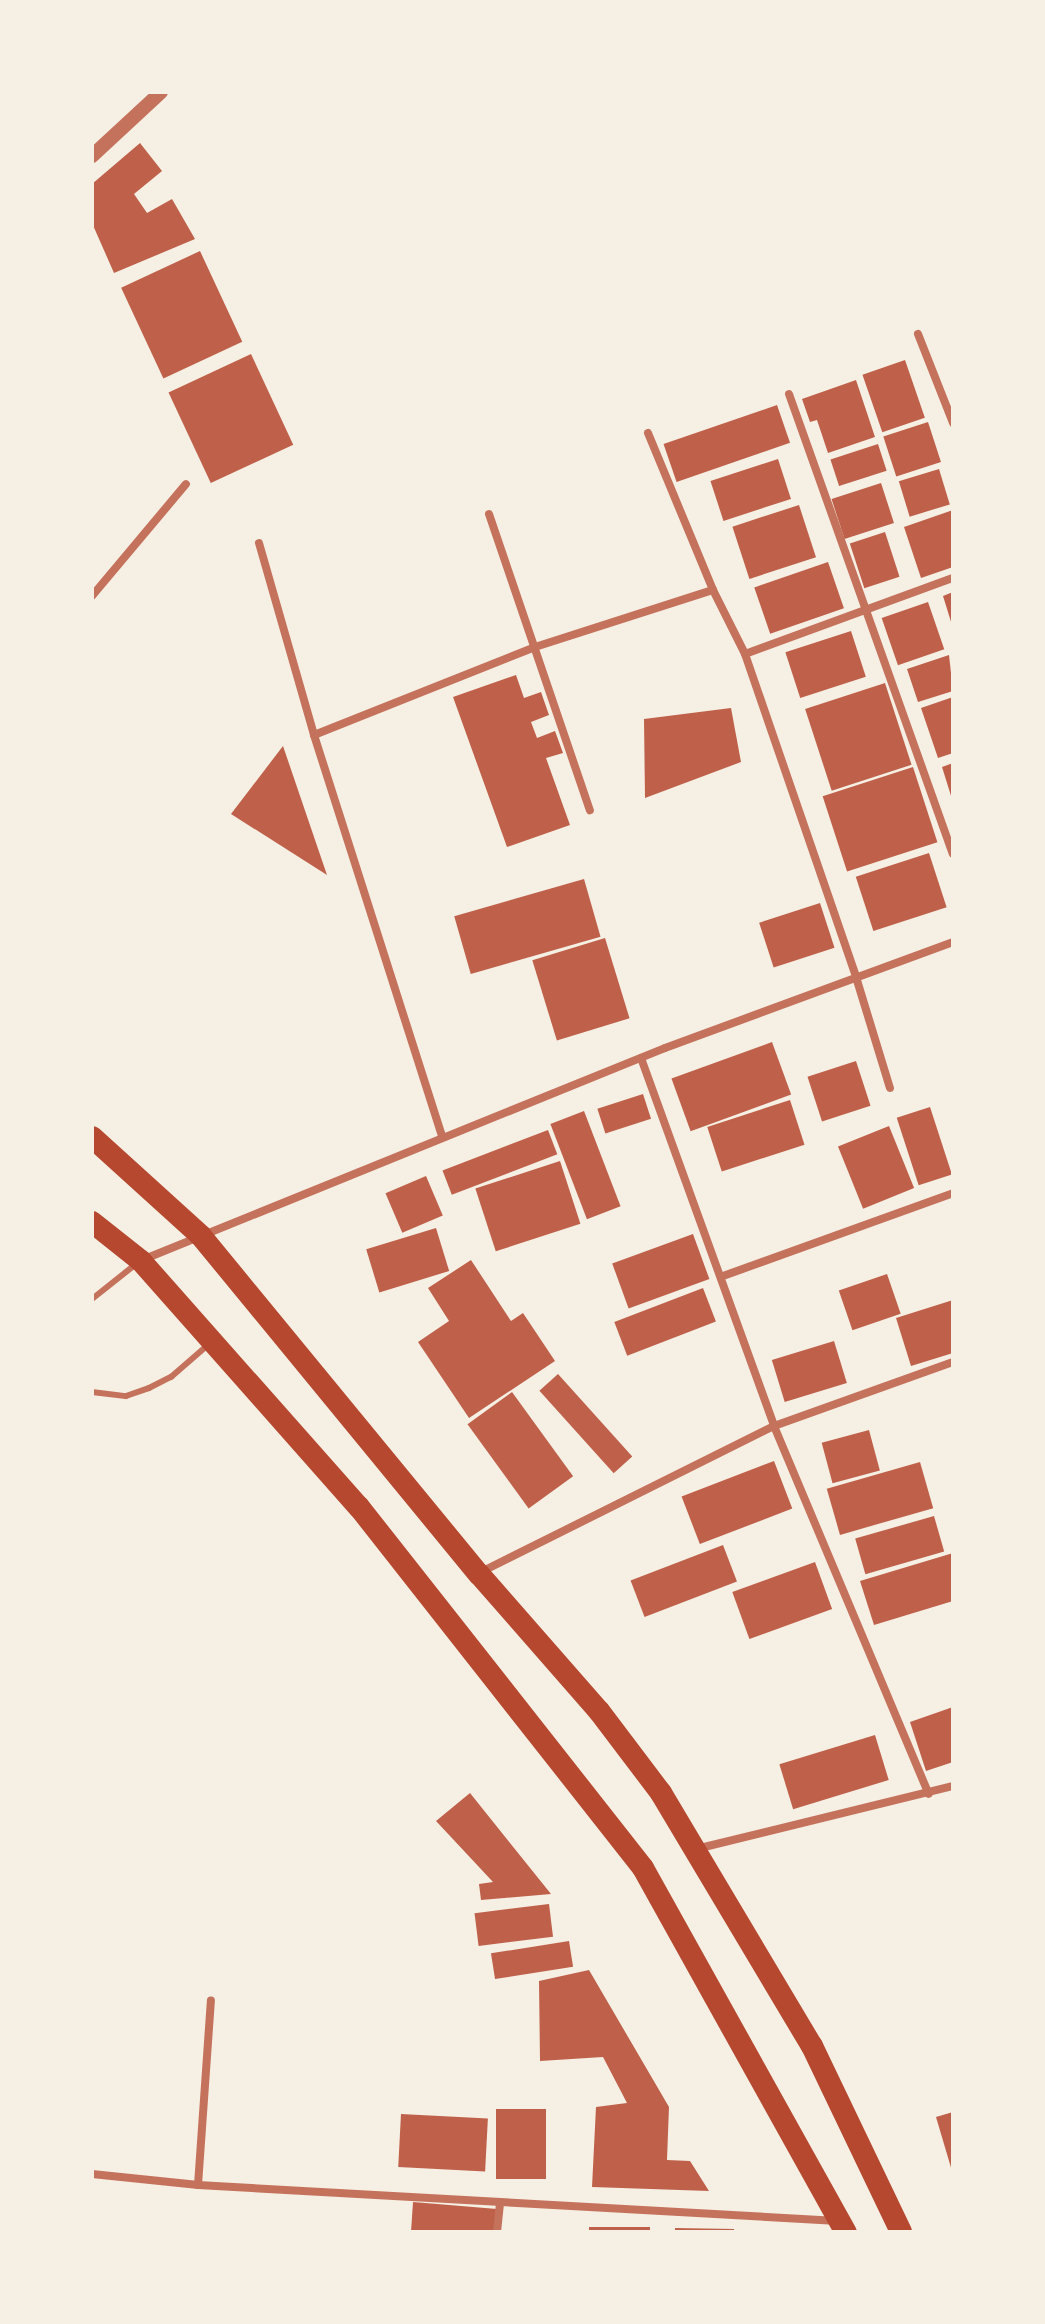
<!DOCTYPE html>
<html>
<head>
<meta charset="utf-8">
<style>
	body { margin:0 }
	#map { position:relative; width:1045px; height:2324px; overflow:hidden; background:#f6efe4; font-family:Helvetica,sans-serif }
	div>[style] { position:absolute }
	.building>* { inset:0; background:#bf614a; transform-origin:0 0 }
	.service>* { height:6px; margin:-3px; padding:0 3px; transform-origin:3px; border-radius:3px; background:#c5725c }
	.minor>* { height:8px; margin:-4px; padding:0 4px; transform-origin:4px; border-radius:4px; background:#c5725c }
	.tertiary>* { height:14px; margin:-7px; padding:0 7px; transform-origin:7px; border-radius:7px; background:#c5725c }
	.trunk>* { height:22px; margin:-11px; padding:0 11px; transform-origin:11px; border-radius:11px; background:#b5482f }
	span { translate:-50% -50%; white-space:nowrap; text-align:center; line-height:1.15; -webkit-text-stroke:8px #f6efe4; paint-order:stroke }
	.frame { position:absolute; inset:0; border:94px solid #f6efe4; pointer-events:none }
</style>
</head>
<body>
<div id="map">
	<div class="building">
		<div style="clip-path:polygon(140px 143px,162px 171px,134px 194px,147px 213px,172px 199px,195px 239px,114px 273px,92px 223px,92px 184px)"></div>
		<div style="left:200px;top:251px;width:100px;height:87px;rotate:65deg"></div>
		<div style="left:251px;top:354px;width:100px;height:91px;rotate:65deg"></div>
		<div style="left:905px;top:360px;width:61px;height:45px;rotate:71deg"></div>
		<div style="clip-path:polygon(856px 380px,875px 437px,828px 453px,817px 420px,810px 422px,802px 399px)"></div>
		<div style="left:777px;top:405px;width:40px;height:120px;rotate:71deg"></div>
		<div style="left:928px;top:422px;width:42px;height:47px;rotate:72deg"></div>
		<div style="left:878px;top:444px;width:28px;height:50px;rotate:72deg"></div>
		<div style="left:778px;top:459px;width:42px;height:71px;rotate:72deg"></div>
		<div style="left:939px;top:469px;width:37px;height:42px;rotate:73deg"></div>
		<div style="left:881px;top:483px;width:42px;height:52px;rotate:72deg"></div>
		<div style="left:799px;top:505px;width:55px;height:70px;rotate:72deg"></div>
		<div style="clip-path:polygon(953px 510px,953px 567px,921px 578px,904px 527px)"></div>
		<div style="left:885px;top:532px;width:47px;height:37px;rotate:72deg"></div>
		<div style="left:828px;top:562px;width:49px;height:78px;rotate:71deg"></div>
		<div style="clip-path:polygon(953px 592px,953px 625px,952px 625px,943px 596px)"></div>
		<div style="left:928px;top:602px;width:50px;height:49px;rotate:71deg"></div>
		<div style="left:851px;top:631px;width:48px;height:69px;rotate:72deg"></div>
		<div style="clip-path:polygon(949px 655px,953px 691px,918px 702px,907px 669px)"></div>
		<div style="clip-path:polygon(516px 675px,524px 698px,541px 692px,549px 715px,531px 722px,537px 738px,555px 731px,563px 753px,546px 758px,570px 825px,507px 847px,453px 697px)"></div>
		<div style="left:885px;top:683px;width:86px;height:84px;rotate:72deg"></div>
		<div style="clip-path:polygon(953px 697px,953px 753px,938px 758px,921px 708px)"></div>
		<div style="clip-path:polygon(731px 708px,741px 762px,645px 798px,644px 719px)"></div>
		<div style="clip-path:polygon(283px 746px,327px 875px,231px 814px)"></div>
		<div style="clip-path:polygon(953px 763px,953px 799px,952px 799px,942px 767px)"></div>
		<div style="left:913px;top:767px;width:79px;height:95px;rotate:72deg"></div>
		<div style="left:929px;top:853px;width:57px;height:77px;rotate:72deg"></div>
		<div style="left:584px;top:879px;width:60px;height:135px;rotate:74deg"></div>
		<div style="left:820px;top:903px;width:47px;height:64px;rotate:72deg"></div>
		<div style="left:605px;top:938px;width:84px;height:76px;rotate:73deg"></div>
		<div style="left:772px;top:1042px;width:56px;height:107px;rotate:70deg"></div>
		<div style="left:856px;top:1061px;width:47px;height:51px;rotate:72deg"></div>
		<div style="left:643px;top:1094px;width:26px;height:48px;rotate:72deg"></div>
		<div style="left:790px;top:1100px;width:47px;height:87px;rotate:72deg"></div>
		<div style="left:930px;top:1107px;width:71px;height:35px;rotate:72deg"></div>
		<div style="left:584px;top:1111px;width:102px;height:36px;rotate:69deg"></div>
		<div style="left:889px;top:1126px;width:67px;height:55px;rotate:68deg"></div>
		<div style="left:548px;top:1130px;width:26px;height:113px;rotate:69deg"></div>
		<div style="left:560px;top:1161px;width:66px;height:89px;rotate:72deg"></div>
		<div style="left:426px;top:1176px;width:43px;height:44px;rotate:67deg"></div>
		<div style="left:436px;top:1228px;width:45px;height:73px;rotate:73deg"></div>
		<div style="left:693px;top:1234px;width:48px;height:86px;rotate:70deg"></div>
		<div style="clip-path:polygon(471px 1260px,511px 1321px,523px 1313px,555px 1361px,469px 1418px,418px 1342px,449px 1321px,428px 1288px)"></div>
		<div style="left:887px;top:1274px;width:42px;height:51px;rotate:71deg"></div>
		<div style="left:703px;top:1288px;width:36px;height:95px;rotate:69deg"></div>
		<div style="clip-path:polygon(953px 1300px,953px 1353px,911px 1366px,896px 1318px)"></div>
		<div style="left:834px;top:1341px;width:44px;height:65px;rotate:73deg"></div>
		<div style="left:558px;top:1374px;width:111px;height:25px;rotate:48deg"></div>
		<div style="left:512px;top:1392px;width:104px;height:55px;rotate:54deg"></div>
		<div style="left:869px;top:1430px;width:42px;height:49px;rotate:75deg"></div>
		<div style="left:774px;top:1461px;width:51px;height:99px;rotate:69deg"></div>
		<div style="left:920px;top:1462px;width:48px;height:97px;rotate:74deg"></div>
		<div style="left:934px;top:1516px;width:37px;height:82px;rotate:74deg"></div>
		<div style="left:723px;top:1545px;width:39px;height:99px;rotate:69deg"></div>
		<div style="clip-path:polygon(953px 1553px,953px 1601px,874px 1625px,860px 1581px)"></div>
		<div style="left:815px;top:1562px;width:50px;height:88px;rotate:70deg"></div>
		<div style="clip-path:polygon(953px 1707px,953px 1762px,926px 1771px,910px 1722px)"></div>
		<div style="left:875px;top:1735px;width:47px;height:100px;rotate:73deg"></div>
		<div style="clip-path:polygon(470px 1793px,551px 1894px,481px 1900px,479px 1884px,493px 1882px,436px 1821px)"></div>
		<div style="left:549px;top:1904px;width:33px;height:75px;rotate:83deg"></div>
		<div style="left:569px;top:1941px;width:26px;height:79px;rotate:81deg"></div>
		<div style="clip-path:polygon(589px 1970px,669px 2107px,667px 2160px,690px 2161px,709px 2191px,592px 2187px,596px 2107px,627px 2103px,603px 2057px,540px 2061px,539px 1981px)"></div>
		<div style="left:496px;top:2109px;width:50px;height:70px"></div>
		<div style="clip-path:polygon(953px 2112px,953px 2171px,952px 2171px,936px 2117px)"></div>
		<div style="left:401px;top:2114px;width:87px;height:53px;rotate:3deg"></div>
		<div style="clip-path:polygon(413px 2202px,497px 2209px,495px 2232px,411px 2232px)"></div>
		<div style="left:589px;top:2227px;width:61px;height:5px"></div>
		<div style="clip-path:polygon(675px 2228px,734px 2229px,734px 2232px,675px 2232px)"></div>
	</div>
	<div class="service">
		<div style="left:92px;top:1299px;width:56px;rotate:-38.5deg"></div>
		<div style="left:92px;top:1392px;width:34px;rotate:7deg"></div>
		<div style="left:126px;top:1396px;width:24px;rotate:-19deg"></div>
		<div style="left:149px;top:1388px;width:25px;rotate:-27deg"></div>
		<div style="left:171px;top:1377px;width:50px;rotate:-41deg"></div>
	</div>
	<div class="minor">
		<div style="left:918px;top:334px;width:96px;rotate:68.5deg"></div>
		<div style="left:789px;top:394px;width:488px;rotate:70.4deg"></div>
		<div style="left:648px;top:433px;width:170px;rotate:67.5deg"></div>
		<div style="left:713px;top:590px;width:72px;rotate:63.4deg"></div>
		<div style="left:745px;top:654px;width:342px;rotate:71deg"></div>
		<div style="left:856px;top:977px;width:116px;rotate:73deg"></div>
		<div style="left:489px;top:514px;width:313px;rotate:71.2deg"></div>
		<div style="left:259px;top:543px;width:200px;rotate:74deg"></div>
		<div style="left:314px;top:735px;width:421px;rotate:72.3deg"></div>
		<div style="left:92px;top:596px;width:146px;rotate:-50deg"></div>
		<div style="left:745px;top:654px;width:221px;rotate:-20.1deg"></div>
		<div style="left:314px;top:735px;width:238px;rotate:-21.7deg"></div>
		<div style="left:535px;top:647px;width:187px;rotate:-17.8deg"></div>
		<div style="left:641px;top:1058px;width:391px;rotate:70.1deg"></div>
		<div style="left:774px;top:1426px;width:399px;rotate:67.2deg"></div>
		<div style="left:142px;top:1260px;width:564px;rotate:-22.07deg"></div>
		<div style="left:665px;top:1048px;width:307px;rotate:-20.2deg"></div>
		<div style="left:723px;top:1276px;width:245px;rotate:-19.8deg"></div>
		<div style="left:479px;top:1573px;width:330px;rotate:-26.5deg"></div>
		<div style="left:774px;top:1426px;width:190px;rotate:-19.7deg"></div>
		<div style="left:696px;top:1849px;width:265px;rotate:-13.8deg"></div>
		<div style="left:92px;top:2174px;width:107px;rotate:5.9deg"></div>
		<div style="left:198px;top:2185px;width:641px;rotate:3.22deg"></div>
		<div style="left:198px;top:2185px;width:185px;rotate:-86deg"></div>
		<div style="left:497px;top:2232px;width:30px;rotate:-84deg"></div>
	</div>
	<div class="tertiary">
		<div style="left:92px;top:156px;width:94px;rotate:-42.8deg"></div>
	</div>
	<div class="trunk">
		<div style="left:92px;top:1137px;width:147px;rotate:42.2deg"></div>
		<div style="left:201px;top:1236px;width:438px;rotate:50.6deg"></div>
		<div style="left:479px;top:1574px;width:182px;rotate:48.8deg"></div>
		<div style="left:599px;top:1711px;width:103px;rotate:52.9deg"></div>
		<div style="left:661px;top:1793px;width:295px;rotate:59.2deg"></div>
		<div style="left:812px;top:2046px;width:206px;rotate:64.4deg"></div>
		<div style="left:92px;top:1222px;width:63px;rotate:38.5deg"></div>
		<div style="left:141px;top:1261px;width:329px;rotate:48.5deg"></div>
		<div style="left:359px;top:1507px;width:459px;rotate:51.8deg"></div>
		<div style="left:643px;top:1868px;width:417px;rotate:60.9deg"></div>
	</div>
	<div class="frame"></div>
</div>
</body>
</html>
